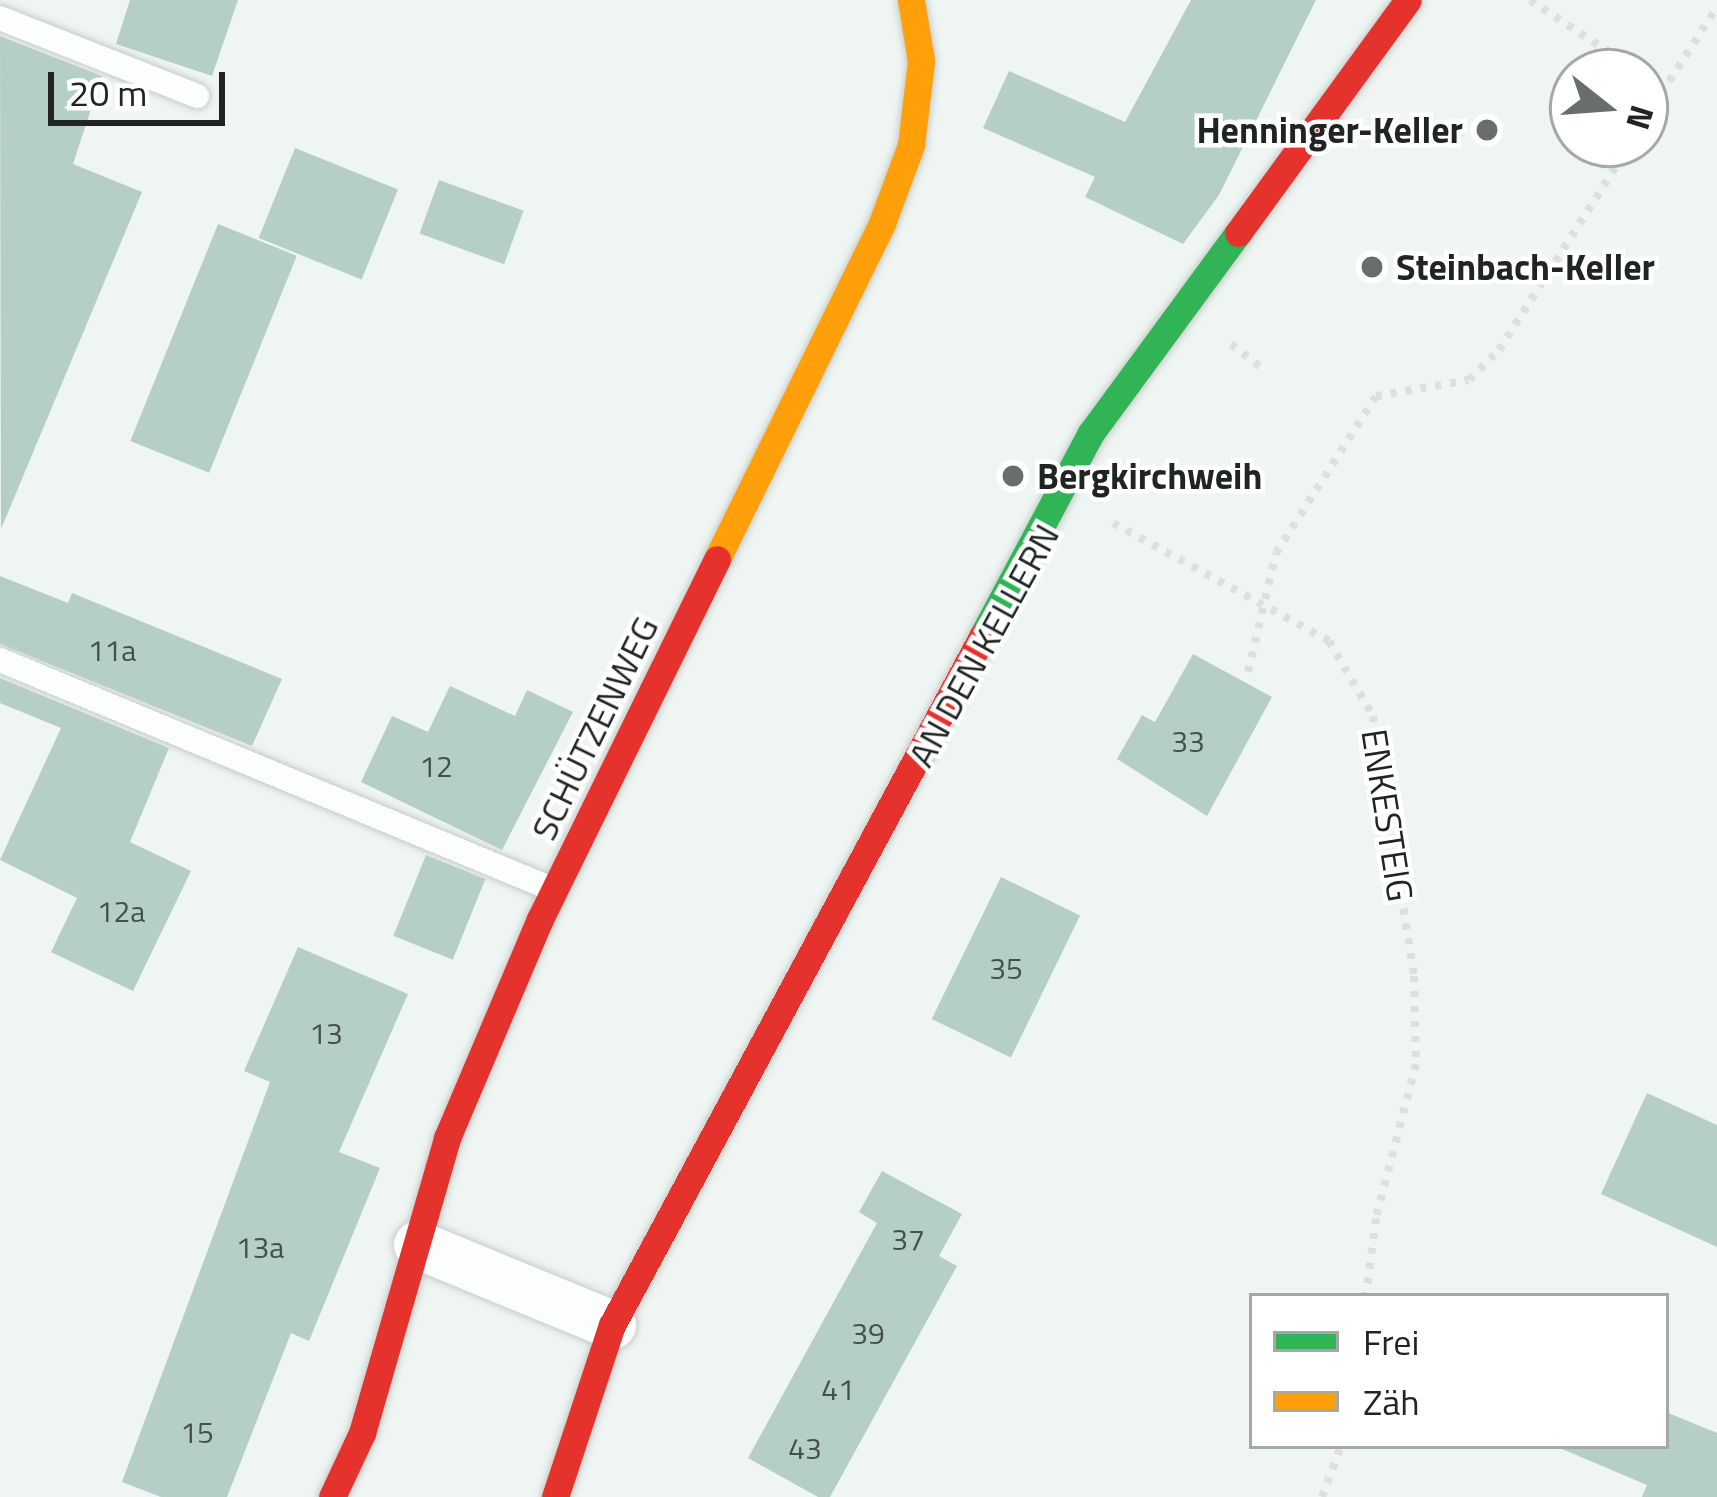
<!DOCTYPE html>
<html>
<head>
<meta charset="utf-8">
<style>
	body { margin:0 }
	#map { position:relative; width:1717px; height:1497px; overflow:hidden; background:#eef5f2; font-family:"Titillium Web",sans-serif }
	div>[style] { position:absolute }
	.building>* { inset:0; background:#b5cfc8; transform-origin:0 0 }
	.path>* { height:8px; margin-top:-4px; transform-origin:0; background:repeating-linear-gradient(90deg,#dde0de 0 6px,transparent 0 15px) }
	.roads { filter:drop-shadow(0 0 3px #c8cdcb) drop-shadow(0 0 3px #c8cdcb) }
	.lane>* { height:24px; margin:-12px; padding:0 12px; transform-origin:12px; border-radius:12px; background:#fcfefd }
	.street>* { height:48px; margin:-24px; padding:0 24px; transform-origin:24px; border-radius:24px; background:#fcfefd }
	.fast>* { height:27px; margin:-13.5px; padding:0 13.5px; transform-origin:13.5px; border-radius:13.5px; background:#30b455 }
	.slow>* { height:27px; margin:-13.5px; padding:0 13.5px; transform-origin:13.5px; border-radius:13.5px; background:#ff9f0a }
	.jam>* { height:27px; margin:-13.5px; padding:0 13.5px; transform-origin:13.5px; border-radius:13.5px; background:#e5322d }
	.dots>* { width:33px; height:33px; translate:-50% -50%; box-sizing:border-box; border:6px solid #fff; border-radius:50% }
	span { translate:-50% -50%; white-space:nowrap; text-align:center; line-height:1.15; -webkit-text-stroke:9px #fff; paint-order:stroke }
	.number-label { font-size:30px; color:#45504c }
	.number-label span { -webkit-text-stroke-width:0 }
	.poi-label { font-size:36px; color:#202523; font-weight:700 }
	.right { translate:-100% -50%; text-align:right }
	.left { translate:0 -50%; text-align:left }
	.street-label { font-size:36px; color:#202523 }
	.legend { position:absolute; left:1249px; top:1293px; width:420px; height:156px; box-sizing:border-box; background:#fff; border:3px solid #a6a8a7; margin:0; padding:15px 21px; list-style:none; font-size:36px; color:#202523 }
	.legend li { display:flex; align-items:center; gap:24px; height:60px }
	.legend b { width:60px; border:3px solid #a6a8a7 }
	.north { position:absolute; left:1549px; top:48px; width:120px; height:120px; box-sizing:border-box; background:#fff; border:3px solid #a6a8a7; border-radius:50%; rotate:107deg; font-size:33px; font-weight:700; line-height:48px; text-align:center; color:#202523 }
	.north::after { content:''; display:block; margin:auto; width:42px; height:54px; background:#686e6b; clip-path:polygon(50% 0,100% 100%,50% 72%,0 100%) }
	.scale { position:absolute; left:48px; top:72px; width:177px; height:54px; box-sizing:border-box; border:6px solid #202523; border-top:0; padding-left:15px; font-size:36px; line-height:42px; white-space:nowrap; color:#202523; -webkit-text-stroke:9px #fff; paint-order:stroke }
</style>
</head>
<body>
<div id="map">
	<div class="building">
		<div style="clip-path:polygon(130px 0,238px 0,212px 76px,116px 44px)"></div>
		<div style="clip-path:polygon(1191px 0,1316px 0,1219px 195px,1183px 244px,1085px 197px,1095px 177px,983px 128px,1009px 71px,1125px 122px)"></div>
		<div style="clip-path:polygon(0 36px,102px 76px,73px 164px,142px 192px,1px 529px)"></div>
		<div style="left:295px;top:148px;width:111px;height:97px;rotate:22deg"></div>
		<div style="left:439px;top:180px;width:90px;height:57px;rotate:20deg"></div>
		<div style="left:218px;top:224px;width:85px;height:234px;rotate:22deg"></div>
		<div style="clip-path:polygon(0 576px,68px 603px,72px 593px,282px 679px,252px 746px,0 644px)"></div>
		<div style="clip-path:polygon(1193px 654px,1272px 697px,1207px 816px,1117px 759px,1142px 715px,1155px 722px)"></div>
		<div style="clip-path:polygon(0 678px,169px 748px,130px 842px,191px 871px,133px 991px,51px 952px,77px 898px,0 860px,61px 728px,0 703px)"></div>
		<div style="clip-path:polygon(450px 686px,515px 716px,527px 690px,573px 712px,502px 850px,361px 782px,392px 716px,428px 732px)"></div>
		<div style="left:426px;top:855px;width:64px;height:87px;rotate:22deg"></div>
		<div style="left:1001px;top:877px;width:88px;height:158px;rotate:26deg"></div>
		<div style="clip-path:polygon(298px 947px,408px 994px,339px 1152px,380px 1168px,309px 1341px,291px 1333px,227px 1497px,161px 1497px,122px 1482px,270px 1082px,244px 1071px)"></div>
		<div style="clip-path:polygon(1647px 1093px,1717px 1125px,1717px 1247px,1601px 1194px)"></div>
		<div style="clip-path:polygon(882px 1171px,962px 1214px,939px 1256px,957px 1266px,830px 1497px,818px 1497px,748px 1458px,877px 1223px,859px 1212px)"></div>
		<div style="clip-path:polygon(1666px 1412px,1717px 1433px,1717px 1497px,1642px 1497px,1647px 1485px,1555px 1446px,1666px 1446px)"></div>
	</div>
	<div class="path">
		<div style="left:1530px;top:0;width:131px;rotate:33.4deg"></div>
		<div style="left:1608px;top:51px;width:23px;rotate:65deg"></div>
		<div style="left:1645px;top:76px;width:11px;rotate:34deg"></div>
		<div style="left:1645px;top:119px;width:133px;rotate:-57.3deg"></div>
		<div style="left:1488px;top:275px;width:60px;rotate:-1deg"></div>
		<div style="left:1231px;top:344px;width:41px;rotate:38deg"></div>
		<div style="left:1113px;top:523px;width:246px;rotate:28.6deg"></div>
		<div style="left:1329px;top:641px;width:87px;rotate:59.6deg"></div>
		<div style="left:1373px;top:716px;width:263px;rotate:81deg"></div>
		<div style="left:1414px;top:976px;width:88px;rotate:88.7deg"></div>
		<div style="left:1416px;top:1064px;width:159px;rotate:104.6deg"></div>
		<div style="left:1376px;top:1218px;width:79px;rotate:97.3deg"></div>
		<div style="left:1248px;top:672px;width:122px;rotate:-76.8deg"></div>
		<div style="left:1276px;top:553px;width:186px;rotate:-57.5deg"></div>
		<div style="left:1376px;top:396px;width:94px;rotate:-9.8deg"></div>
		<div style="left:1469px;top:380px;width:42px;rotate:-45deg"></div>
		<div style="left:1499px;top:350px;width:244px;rotate:-57.5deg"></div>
		<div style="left:1322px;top:1497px;width:54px;rotate:-69.6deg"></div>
	</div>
	<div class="roads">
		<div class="lane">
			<div style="left:0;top:18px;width:212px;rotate:21.6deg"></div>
			<div style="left:0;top:660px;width:598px;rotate:22.53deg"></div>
		</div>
		<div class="street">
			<div style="left:418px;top:1245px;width:210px;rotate:22.4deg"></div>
		</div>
		<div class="fast">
			<div style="left:983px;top:635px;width:229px;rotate:-61.9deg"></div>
			<div style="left:1091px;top:433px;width:248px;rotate:-53.7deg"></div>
		</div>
		<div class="slow">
			<div style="left:717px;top:559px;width:374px;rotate:-63.8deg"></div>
			<div style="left:882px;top:223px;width:83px;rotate:-69.6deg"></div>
			<div style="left:911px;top:145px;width:85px;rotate:-83.2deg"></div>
			<div style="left:921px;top:61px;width:62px;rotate:-99.3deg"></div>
		</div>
		<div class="jam">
			<div style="left:1238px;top:233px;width:288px;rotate:-53.9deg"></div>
			<div style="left:332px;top:1497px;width:71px;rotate:-64.9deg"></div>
			<div style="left:362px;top:1433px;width:307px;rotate:-73.9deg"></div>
			<div style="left:447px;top:1138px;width:238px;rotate:-67deg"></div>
			<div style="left:540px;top:919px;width:401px;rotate:-63.8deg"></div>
			<div style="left:555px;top:1497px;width:181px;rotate:-71.7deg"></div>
			<div style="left:612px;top:1325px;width:783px;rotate:-61.73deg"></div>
		</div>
	</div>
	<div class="dots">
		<div style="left:1487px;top:130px;background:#686e6b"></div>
		<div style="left:1372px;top:267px;background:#686e6b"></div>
		<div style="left:1013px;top:476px;background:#686e6b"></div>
	</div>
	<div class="number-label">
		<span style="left:112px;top:650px">11a</span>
		<span style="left:1188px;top:741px">33</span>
		<span style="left:436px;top:766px">12</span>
		<span style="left:121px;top:911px">12a</span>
		<span style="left:1006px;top:968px">35</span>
		<span style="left:326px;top:1033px">13</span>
		<span style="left:908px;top:1239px">37</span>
		<span style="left:260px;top:1247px">13a</span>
		<span style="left:868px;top:1333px">39</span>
		<span style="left:838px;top:1389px">41</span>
		<span style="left:197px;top:1432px">15</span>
		<span style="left:805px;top:1448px">43</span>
	</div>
	<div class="poi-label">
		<span class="right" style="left:1463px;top:130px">Henninger-Keller</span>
		<span class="left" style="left:1396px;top:267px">Steinbach-Keller</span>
		<span class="left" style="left:1037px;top:476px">Bergkirchweih</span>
	</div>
	<div class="street-label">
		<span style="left:983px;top:645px;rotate:-61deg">AN DEN KELLERN</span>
		<span style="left:594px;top:728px;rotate:-64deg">SCHÜTZENWEG</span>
		<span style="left:1388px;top:815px;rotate:81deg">ENKESTEIG</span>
	</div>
	<ul class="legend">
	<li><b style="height:15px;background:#30b455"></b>Frei</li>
	<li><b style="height:15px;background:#ff9f0a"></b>Zäh</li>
	</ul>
	<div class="north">N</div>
	<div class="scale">20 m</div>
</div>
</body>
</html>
